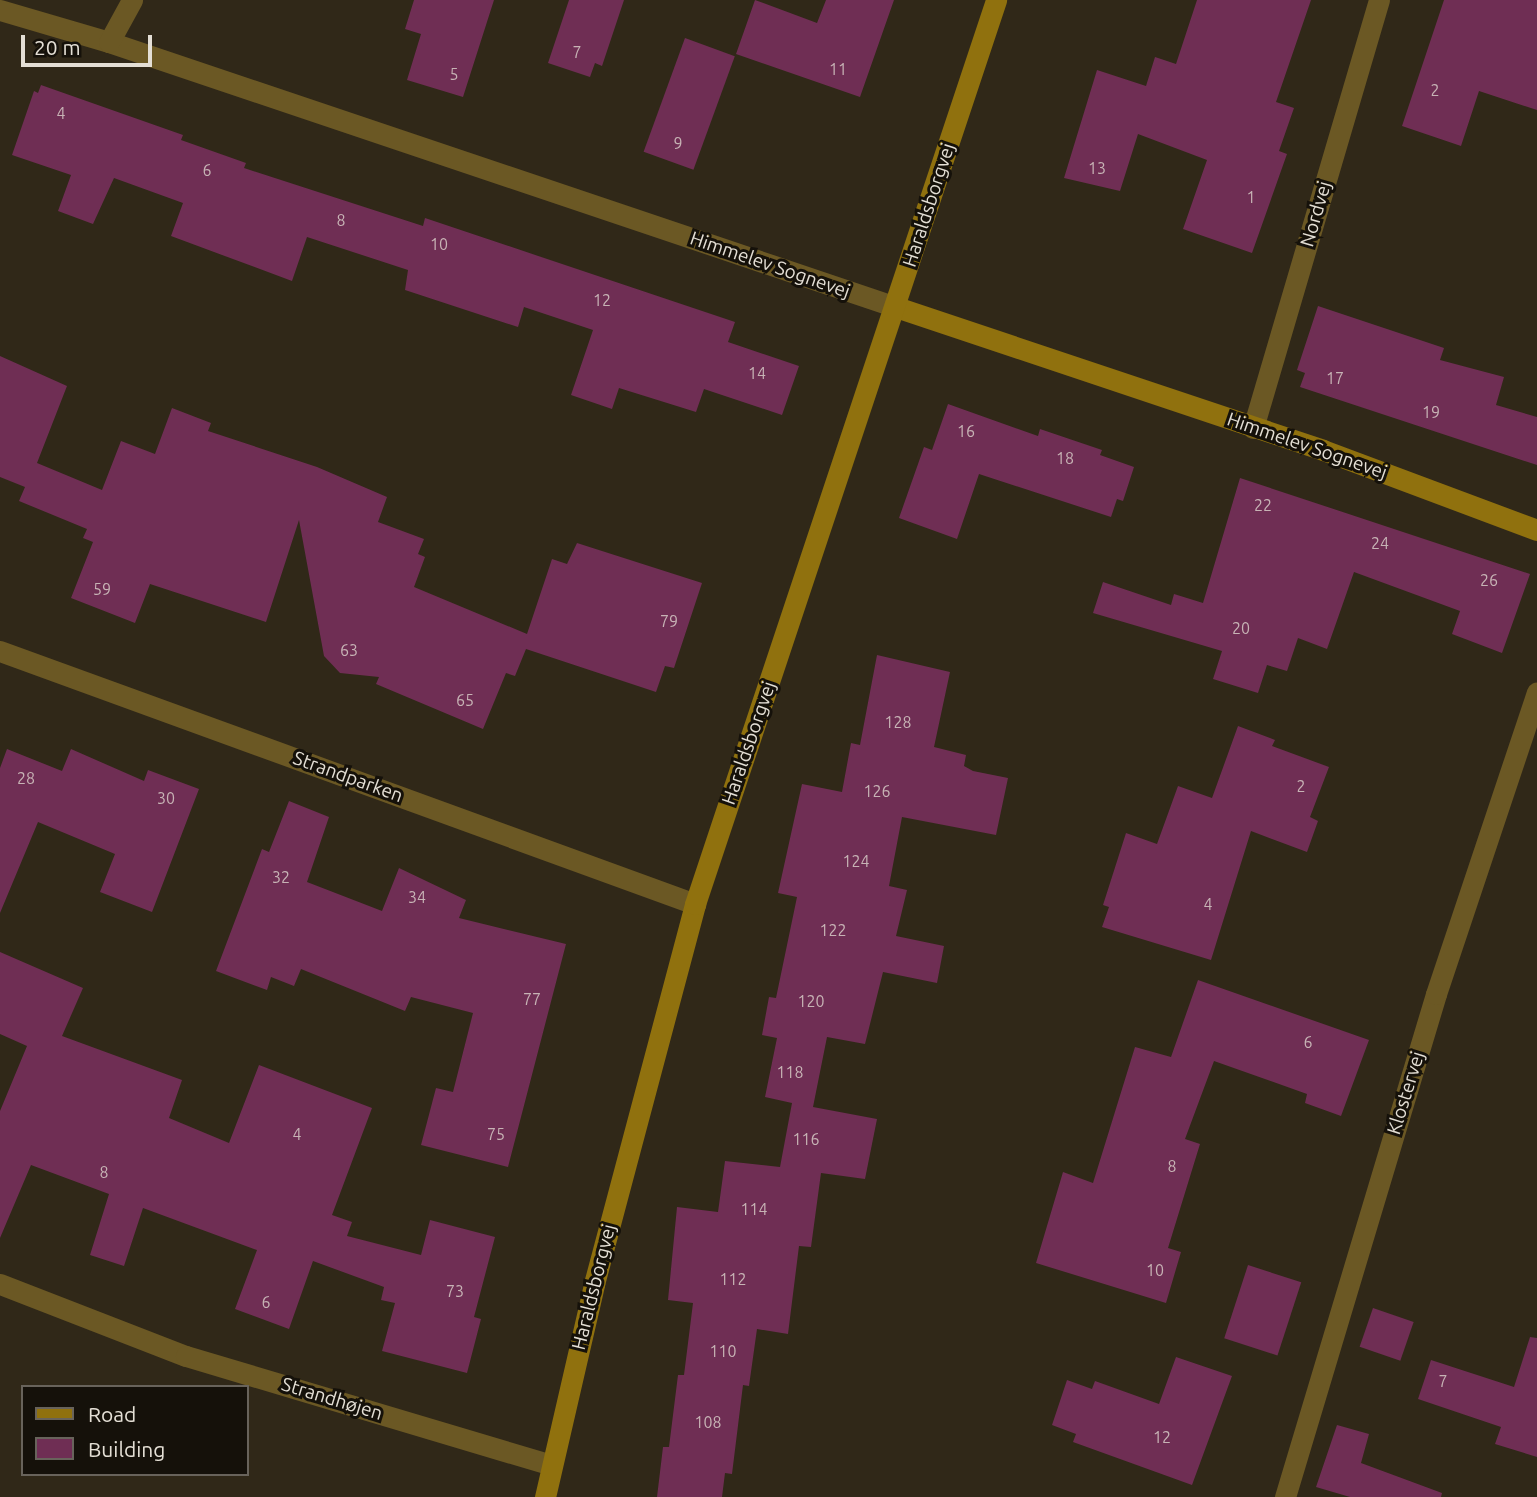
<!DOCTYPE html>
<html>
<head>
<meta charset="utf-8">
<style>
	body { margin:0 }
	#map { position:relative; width:1537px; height:1497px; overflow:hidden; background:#302818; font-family:Ubuntu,sans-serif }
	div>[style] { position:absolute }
	.building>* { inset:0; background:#6f2e54; transform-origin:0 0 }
	.street>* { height:21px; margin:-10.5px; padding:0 10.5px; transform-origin:10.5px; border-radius:10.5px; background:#6b5824 }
	.secondary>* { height:21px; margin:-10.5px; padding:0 10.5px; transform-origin:10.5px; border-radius:10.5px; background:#90710e }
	span { translate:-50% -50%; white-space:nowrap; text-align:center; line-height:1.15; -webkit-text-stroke:6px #15110a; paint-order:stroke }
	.number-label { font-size:16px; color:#c7b3b5 }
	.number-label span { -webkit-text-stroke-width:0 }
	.street-label { font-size:19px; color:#e4dfd5 }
	.legend { position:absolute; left:21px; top:1385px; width:228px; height:91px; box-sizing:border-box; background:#15110a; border:2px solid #68635b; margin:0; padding:9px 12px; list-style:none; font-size:21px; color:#e4dfd5 }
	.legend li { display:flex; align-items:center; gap:14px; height:35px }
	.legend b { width:35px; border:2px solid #68635b }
	.scale { position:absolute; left:21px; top:35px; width:131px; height:32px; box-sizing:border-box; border:4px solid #e4dfd5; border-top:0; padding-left:9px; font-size:21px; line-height:24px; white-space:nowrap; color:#e4dfd5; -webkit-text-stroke:5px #15110a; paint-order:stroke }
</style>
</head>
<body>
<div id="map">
	<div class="building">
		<div style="clip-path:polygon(414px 0,494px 0,463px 97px,407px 80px,421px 34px,405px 29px)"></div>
		<div style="clip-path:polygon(569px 0,624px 0,602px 66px,595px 63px,590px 77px,548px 63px)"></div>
		<div style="clip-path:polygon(755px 0,817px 23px,826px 0,894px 0,860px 97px,736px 54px)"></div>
		<div style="clip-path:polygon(1197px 0,1311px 0,1276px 102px,1294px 108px,1279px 151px,1287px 154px,1252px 253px,1183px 229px,1207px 160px,1138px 134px,1120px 191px,1064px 178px,1097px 70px,1146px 86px,1155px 57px,1176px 64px)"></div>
		<div style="clip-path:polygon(1444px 0,1537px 0,1537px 110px,1479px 91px,1461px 146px,1402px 126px)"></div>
		<div style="left:685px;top:38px;width:53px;height:121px;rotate:20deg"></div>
		<div style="clip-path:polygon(41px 85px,183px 135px,181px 140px,246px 163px,244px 168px,423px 226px,425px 218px,735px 322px,728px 342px,799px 366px,782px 415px,704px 389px,696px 412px,619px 388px,612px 409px,571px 395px,593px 330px,524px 307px,518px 327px,405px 290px,408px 270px,307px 237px,292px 281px,171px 236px,183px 203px,114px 178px,93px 224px,58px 211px,71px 175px,12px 155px,34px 91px,38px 93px)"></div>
		<div style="clip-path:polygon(1318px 306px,1444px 348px,1440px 360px,1504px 377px,1496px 405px,1537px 417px,1537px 465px,1300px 387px,1305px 373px,1297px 370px)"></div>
		<div style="clip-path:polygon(0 356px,67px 386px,37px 463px,102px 490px,121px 441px,155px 454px,172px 408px,211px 423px,208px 431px,317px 467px,387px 497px,378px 522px,424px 539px,418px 554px,425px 557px,414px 587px,527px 634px,552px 559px,567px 564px,577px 543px,702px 583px,674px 668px,665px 666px,656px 692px,526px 649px,515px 676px,506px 673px,483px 729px,376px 684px,379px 677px,340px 673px,324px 656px,299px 520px,266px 622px,150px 584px,135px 623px,71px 598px,93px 542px,83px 538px,87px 529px,19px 501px,25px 487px,0 477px)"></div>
		<div style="clip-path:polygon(948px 404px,1038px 436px,1040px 429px,1102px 450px,1100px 455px,1134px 467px,1123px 501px,1117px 499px,1111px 517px,979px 474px,957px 539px,899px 518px,924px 447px,932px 450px)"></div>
		<div style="clip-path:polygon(1240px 478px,1530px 574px,1502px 653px,1452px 634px,1460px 611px,1354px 572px,1327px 649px,1298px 638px,1287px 671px,1267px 665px,1258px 693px,1213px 679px,1222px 651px,1093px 613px,1103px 582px,1171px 605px,1174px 594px,1203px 603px)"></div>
		<div style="clip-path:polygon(877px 655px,950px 672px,934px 747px,966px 755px,964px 766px,973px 771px,1008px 778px,996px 835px,902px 817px,889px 886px,907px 890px,896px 936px,944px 946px,937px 983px,883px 972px,865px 1044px,827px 1037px,813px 1107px,877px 1119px,865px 1179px,821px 1173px,811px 1247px,799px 1246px,788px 1334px,757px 1329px,749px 1386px,743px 1385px,732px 1474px,725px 1473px,722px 1497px,657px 1497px,663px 1447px,669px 1447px,678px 1375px,684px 1375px,693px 1303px,668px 1300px,677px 1207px,718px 1212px,725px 1161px,780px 1167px,792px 1103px,765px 1097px,777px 1038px,762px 1035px,769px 997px,776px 998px,797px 897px,778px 893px,802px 784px,842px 792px,851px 743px,860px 745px)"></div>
		<div style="clip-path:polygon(1238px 726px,1275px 740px,1272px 746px,1329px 767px,1310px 817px,1318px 821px,1307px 852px,1251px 831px,1211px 960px,1102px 927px,1109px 907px,1103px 905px,1126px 833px,1157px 844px,1178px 786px,1212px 798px)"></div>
		<div style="clip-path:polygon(7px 749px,62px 771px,71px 749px,144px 781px,148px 770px,199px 789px,152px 912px,100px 892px,115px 854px,38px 822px,0 913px,0 768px)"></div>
		<div style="clip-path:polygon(289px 801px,329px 817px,307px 882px,382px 911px,399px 868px,466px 900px,459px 918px,566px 944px,508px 1167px,421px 1145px,436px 1088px,453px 1092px,473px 1013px,411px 997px,405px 1011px,301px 969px,294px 986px,271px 977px,267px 990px,216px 971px,262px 849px,269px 852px)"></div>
		<div style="clip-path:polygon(0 952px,83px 988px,62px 1036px,182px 1080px,169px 1118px,229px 1143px,259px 1065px,372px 1108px,332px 1215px,352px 1222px,347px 1236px,421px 1255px,430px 1220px,495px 1237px,474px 1317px,481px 1319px,467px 1373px,382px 1351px,395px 1303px,381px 1300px,384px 1287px,313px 1261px,289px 1329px,235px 1309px,257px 1250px,143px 1208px,124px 1266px,90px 1255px,109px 1194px,31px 1165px,0 1238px,0 1111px,27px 1046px,0 1034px)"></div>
		<div style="clip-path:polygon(1198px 980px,1369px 1040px,1341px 1116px,1305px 1103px,1307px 1094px,1214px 1061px,1185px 1139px,1200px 1144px,1168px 1248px,1181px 1252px,1166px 1303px,1036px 1263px,1063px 1172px,1093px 1183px,1135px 1047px,1171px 1057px)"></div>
		<div style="left:1248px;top:1265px;width:56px;height:77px;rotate:18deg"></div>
		<div style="left:1373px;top:1308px;width:43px;height:41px;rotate:19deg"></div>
		<div style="clip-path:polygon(1530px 1337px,1537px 1338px,1537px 1457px,1495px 1444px,1501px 1427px,1418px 1399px,1431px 1360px,1514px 1387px)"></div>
		<div style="clip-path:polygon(1176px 1357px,1232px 1376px,1192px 1485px,1073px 1442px,1076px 1434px,1052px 1425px,1067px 1380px,1092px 1389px,1095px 1381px,1159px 1404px)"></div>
		<div style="clip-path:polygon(1337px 1425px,1369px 1434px,1361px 1463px,1442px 1493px,1441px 1497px,1350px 1497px,1316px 1487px)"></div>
	</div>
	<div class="street">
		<div style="left:0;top:10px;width:114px;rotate:16.4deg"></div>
		<div style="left:109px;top:42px;width:830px;rotate:18.61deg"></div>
		<div style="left:109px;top:42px;width:48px;rotate:-61.3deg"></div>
		<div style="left:1253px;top:428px;width:446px;rotate:-73.6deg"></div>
		<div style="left:0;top:651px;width:740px;rotate:20deg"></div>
		<div style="left:0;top:1284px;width:199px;rotate:21.2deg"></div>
		<div style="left:186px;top:1356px;width:379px;rotate:16.6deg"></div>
		<div style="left:1285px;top:1497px;width:525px;rotate:-73.29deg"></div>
		<div style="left:1436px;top:994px;width:318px;rotate:-71.5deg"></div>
	</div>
	<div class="secondary">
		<div style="left:896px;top:307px;width:450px;rotate:18.5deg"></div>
		<div style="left:1323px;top:450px;width:228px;rotate:20.5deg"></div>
		<div style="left:545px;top:1497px;width:219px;rotate:-77deg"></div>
		<div style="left:594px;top:1284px;width:393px;rotate:-75.1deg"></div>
		<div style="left:695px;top:904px;width:953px;rotate:-71.58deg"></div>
	</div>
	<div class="number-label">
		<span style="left:577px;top:52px">7</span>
		<span style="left:838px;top:69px">11</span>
		<span style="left:454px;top:74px">5</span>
		<span style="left:1435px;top:90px">2</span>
		<span style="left:61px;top:113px">4</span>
		<span style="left:678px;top:143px">9</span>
		<span style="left:1097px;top:168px">13</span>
		<span style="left:207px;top:170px">6</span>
		<span style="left:1251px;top:197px">1</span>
		<span style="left:341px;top:220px">8</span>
		<span style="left:439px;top:244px">10</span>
		<span style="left:602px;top:300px">12</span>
		<span style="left:757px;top:373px">14</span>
		<span style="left:1335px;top:378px">17</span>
		<span style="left:1431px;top:412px">19</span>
		<span style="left:966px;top:431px">16</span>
		<span style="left:1065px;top:458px">18</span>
		<span style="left:1263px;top:505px">22</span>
		<span style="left:1380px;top:543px">24</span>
		<span style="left:1489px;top:580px">26</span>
		<span style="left:102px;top:589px">59</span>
		<span style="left:669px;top:621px">79</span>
		<span style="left:1241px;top:628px">20</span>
		<span style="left:349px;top:650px">63</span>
		<span style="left:465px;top:700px">65</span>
		<span style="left:898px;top:722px">128</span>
		<span style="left:26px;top:778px">28</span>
		<span style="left:1301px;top:786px">2</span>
		<span style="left:877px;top:791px">126</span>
		<span style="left:166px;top:798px">30</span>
		<span style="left:856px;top:861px">124</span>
		<span style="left:281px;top:877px">32</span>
		<span style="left:417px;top:897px">34</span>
		<span style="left:1208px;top:904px">4</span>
		<span style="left:833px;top:930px">122</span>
		<span style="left:532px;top:999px">77</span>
		<span style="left:811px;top:1001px">120</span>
		<span style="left:1308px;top:1042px">6</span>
		<span style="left:790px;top:1072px">118</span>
		<span style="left:297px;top:1134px">4</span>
		<span style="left:496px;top:1134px">75</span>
		<span style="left:806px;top:1139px">116</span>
		<span style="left:1172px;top:1166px">8</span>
		<span style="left:104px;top:1172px">8</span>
		<span style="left:754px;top:1209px">114</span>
		<span style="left:1155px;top:1270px">10</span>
		<span style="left:733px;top:1279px">112</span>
		<span style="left:455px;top:1291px">73</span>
		<span style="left:266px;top:1302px">6</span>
		<span style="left:723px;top:1351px">110</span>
		<span style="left:1443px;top:1381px">7</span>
		<span style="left:708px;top:1422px">108</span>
		<span style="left:1162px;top:1437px">12</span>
	</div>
	<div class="street-label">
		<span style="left:929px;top:205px;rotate:-72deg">Haraldsborgvej</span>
		<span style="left:1316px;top:214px;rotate:-74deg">Nordvej</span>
		<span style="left:770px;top:265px;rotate:19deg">Himmelev Sognevej</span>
		<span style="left:1307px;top:446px;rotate:19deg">Himmelev Sognevej</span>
		<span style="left:749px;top:743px;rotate:-71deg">Haraldsborgvej</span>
		<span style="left:348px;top:777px;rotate:20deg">Strandparken</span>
		<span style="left:1406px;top:1093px;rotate:-73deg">Klostervej</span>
		<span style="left:594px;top:1287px;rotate:-76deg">Haraldsborgvej</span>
		<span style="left:332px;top:1399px;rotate:17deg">Strandhøjen</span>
	</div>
	<ul class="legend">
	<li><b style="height:9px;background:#90710e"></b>Road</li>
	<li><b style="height:19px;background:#6f2e54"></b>Building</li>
	</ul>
	<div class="scale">20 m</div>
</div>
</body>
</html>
